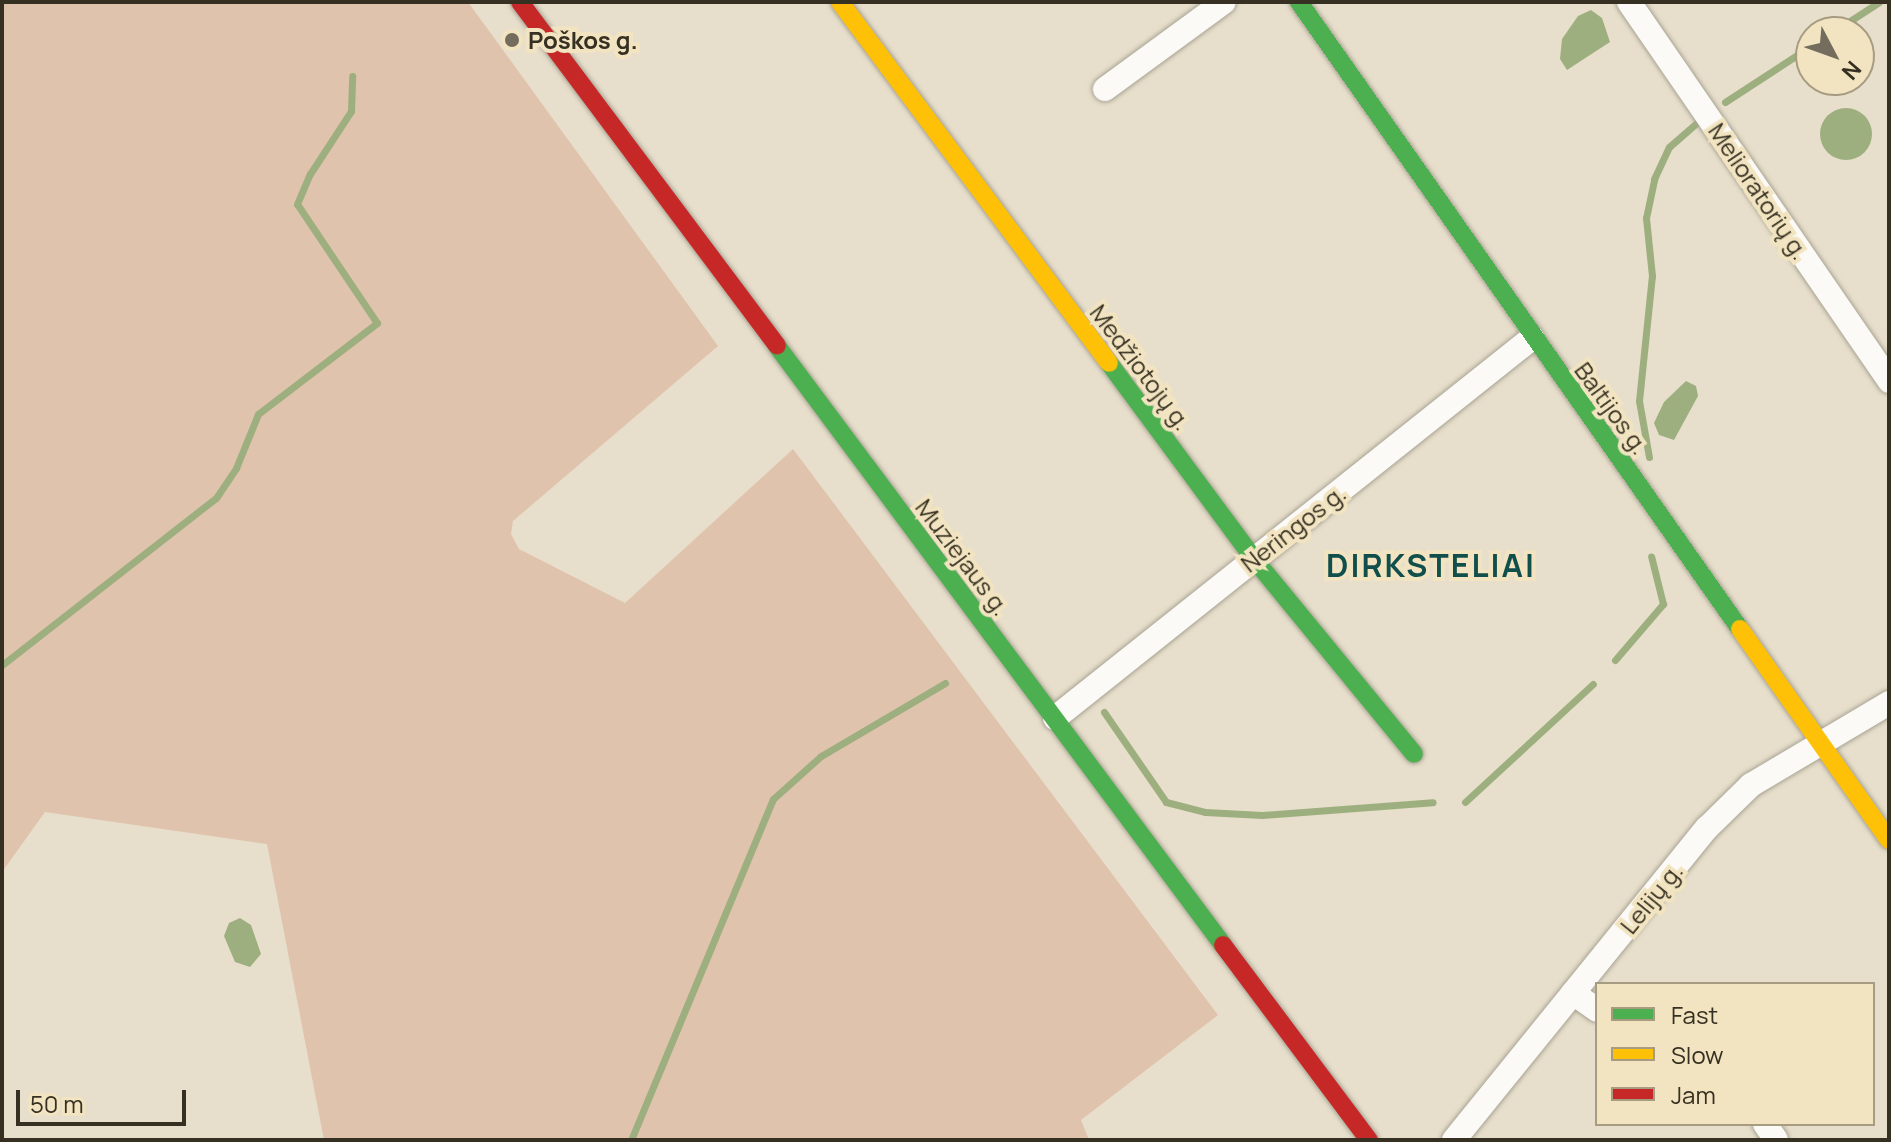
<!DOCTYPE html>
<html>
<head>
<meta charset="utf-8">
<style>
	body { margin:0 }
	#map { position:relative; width:1891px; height:1142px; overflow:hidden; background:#e7dfcb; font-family:Manrope,sans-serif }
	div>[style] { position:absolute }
	.green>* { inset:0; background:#e0c3ad }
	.water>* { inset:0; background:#9eaf7f }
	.round { border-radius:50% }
	.stream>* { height:7px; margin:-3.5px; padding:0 3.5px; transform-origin:3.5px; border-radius:3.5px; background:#9eaf7f }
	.roads { filter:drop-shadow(0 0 2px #a9a394) drop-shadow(0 0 2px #a9a394) }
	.street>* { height:24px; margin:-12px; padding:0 12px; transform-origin:12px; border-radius:12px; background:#fbfaf7 }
	.fast>* { height:18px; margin:-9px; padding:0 9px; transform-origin:9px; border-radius:9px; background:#4caf50 }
	.slow>* { height:18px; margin:-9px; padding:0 9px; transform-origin:9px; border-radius:9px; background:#ffc107 }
	.jam>* { height:18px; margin:-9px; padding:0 9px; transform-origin:9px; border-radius:9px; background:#c62828 }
	.dots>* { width:22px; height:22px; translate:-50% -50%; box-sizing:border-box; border:4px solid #f2e4c0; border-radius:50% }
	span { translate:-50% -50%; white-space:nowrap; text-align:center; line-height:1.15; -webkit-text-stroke:8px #f2e4c0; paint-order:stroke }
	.poi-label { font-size:24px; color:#363022; font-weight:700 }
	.left { translate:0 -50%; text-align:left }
	.street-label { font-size:24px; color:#363022 }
	.district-label { font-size:32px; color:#114f4c; font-weight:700; letter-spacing:2px }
	.frame { position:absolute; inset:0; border:4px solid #363022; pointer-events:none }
	.legend { position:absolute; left:1595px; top:982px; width:280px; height:144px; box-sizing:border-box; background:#f2e4c0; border:2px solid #a79c81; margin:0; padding:10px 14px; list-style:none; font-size:24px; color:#363022 }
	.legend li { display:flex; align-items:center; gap:16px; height:40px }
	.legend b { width:40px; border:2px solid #a79c81 }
	.north { position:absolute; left:1795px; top:16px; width:80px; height:80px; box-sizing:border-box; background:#f2e4c0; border:2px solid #a79c81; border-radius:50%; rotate:131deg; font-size:22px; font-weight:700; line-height:32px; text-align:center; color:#363022 }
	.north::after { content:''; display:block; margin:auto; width:28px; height:36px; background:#746d5d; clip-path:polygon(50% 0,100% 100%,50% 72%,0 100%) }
	.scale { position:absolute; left:16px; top:1090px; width:170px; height:36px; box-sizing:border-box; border:4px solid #363022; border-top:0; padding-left:10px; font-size:24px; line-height:28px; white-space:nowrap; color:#363022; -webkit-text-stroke:6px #f2e4c0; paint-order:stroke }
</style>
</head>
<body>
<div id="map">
	<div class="green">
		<div style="clip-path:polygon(2px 2px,468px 2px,718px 346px,513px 521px,511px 534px,519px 549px,625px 603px,793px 449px,1218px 1015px,1081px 1120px,1089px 1140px,324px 1140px,267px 844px,45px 812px,2px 872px)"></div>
	</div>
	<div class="water">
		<div style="clip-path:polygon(1591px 10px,1602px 18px,1610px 42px,1567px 70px,1560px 59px,1562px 39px,1578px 16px)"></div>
		<div class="round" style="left:1820px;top:108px;width:52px;height:52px"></div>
		<div style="clip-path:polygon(1686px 381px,1696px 386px,1698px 396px,1674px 440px,1659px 435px,1654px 423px,1664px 402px)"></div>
		<div style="clip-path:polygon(240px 918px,251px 925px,261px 954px,250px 967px,235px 962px,224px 936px,229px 923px)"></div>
	</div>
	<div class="stream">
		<div style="left:1833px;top:32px;width:55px;rotate:-33.1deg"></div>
		<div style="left:1725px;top:102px;width:103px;rotate:-33.1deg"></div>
		<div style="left:1649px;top:457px;width:57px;rotate:-100.1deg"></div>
		<div style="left:1639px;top:401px;width:126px;rotate:-84.1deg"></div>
		<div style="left:1652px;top:276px;width:58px;rotate:-95.9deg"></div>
		<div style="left:1646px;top:218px;width:40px;rotate:-78deg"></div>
		<div style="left:1654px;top:179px;width:35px;rotate:-65deg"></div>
		<div style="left:1669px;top:147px;width:37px;rotate:-41deg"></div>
		<div style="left:1615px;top:660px;width:74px;rotate:-49.4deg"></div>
		<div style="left:1663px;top:604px;width:49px;rotate:-104deg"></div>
		<div style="left:2px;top:665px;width:271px;rotate:-38deg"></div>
		<div style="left:216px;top:498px;width:36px;rotate:-56deg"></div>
		<div style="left:236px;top:468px;width:58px;rotate:-67.8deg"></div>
		<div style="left:258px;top:414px;width:150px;rotate:-37.4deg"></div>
		<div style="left:377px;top:323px;width:143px;rotate:-123.9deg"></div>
		<div style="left:297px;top:204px;width:33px;rotate:-67deg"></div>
		<div style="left:310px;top:174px;width:75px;rotate:-56.9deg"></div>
		<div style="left:351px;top:111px;width:35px;rotate:-88deg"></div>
		<div style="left:1104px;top:712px;width:109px;rotate:55.4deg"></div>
		<div style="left:1166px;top:802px;width:40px;rotate:14.4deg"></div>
		<div style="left:1205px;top:812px;width:57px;rotate:3deg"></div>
		<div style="left:1262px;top:815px;width:171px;rotate:-4.3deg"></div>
		<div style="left:1465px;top:802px;width:174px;rotate:-42.7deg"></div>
		<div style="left:631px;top:1140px;width:369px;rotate:-67.4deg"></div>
		<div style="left:773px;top:799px;width:64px;rotate:-41.9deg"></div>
		<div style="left:821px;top:756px;width:144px;rotate:-30.5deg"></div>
	</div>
	<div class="roads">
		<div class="street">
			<div style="left:1629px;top:2px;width:460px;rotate:55.5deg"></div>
			<div style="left:1105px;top:89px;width:147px;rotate:-36.2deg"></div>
			<div style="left:1055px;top:718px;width:610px;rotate:-38.54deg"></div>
			<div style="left:1573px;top:993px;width:29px;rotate:35deg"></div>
			<div style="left:1765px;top:1124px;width:19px;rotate:55deg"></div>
			<div style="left:1454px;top:1140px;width:402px;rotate:-51deg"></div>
			<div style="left:1707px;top:828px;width:62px;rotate:-44.3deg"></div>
			<div style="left:1751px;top:785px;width:161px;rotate:-30.7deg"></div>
		</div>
		<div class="fast">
			<div style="left:1299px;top:2px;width:767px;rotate:54.88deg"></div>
			<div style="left:777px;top:346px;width:747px;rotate:53.33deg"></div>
			<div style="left:1109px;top:363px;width:244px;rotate:53.5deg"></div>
			<div style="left:1254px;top:559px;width:252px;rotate:50.6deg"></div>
		</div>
		<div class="slow">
			<div style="left:840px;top:2px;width:450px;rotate:53.3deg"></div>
			<div style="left:1740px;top:629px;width:258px;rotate:54.8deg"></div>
		</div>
		<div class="jam">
			<div style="left:520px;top:2px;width:429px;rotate:53.2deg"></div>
			<div style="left:1223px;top:945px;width:244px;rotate:53.2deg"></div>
		</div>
	</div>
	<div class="dots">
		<div style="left:512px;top:40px;background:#746d5d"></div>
	</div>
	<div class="poi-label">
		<span class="left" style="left:528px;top:40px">Poškos g.</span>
	</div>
	<div class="street-label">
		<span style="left:1759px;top:191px;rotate:56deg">Melioratorių g.</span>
		<span style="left:1141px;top:367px;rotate:53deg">Medžiotojų g.</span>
		<span style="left:1612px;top:408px;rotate:54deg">Baltijos g.</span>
		<span style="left:1293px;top:528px;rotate:-38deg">Neringos g.</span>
		<span style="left:963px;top:557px;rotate:53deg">Muziejaus g.</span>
		<span style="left:1651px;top:898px;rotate:-51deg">Lelijų g.</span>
	</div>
	<div class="district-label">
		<span style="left:1431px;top:565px">DIRKSTELIAI</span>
	</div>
	<div class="frame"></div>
	<ul class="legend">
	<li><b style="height:10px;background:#4caf50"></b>Fast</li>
	<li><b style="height:10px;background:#ffc107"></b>Slow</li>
	<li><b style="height:10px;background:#c62828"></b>Jam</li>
	</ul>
	<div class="north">N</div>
	<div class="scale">50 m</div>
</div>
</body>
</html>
